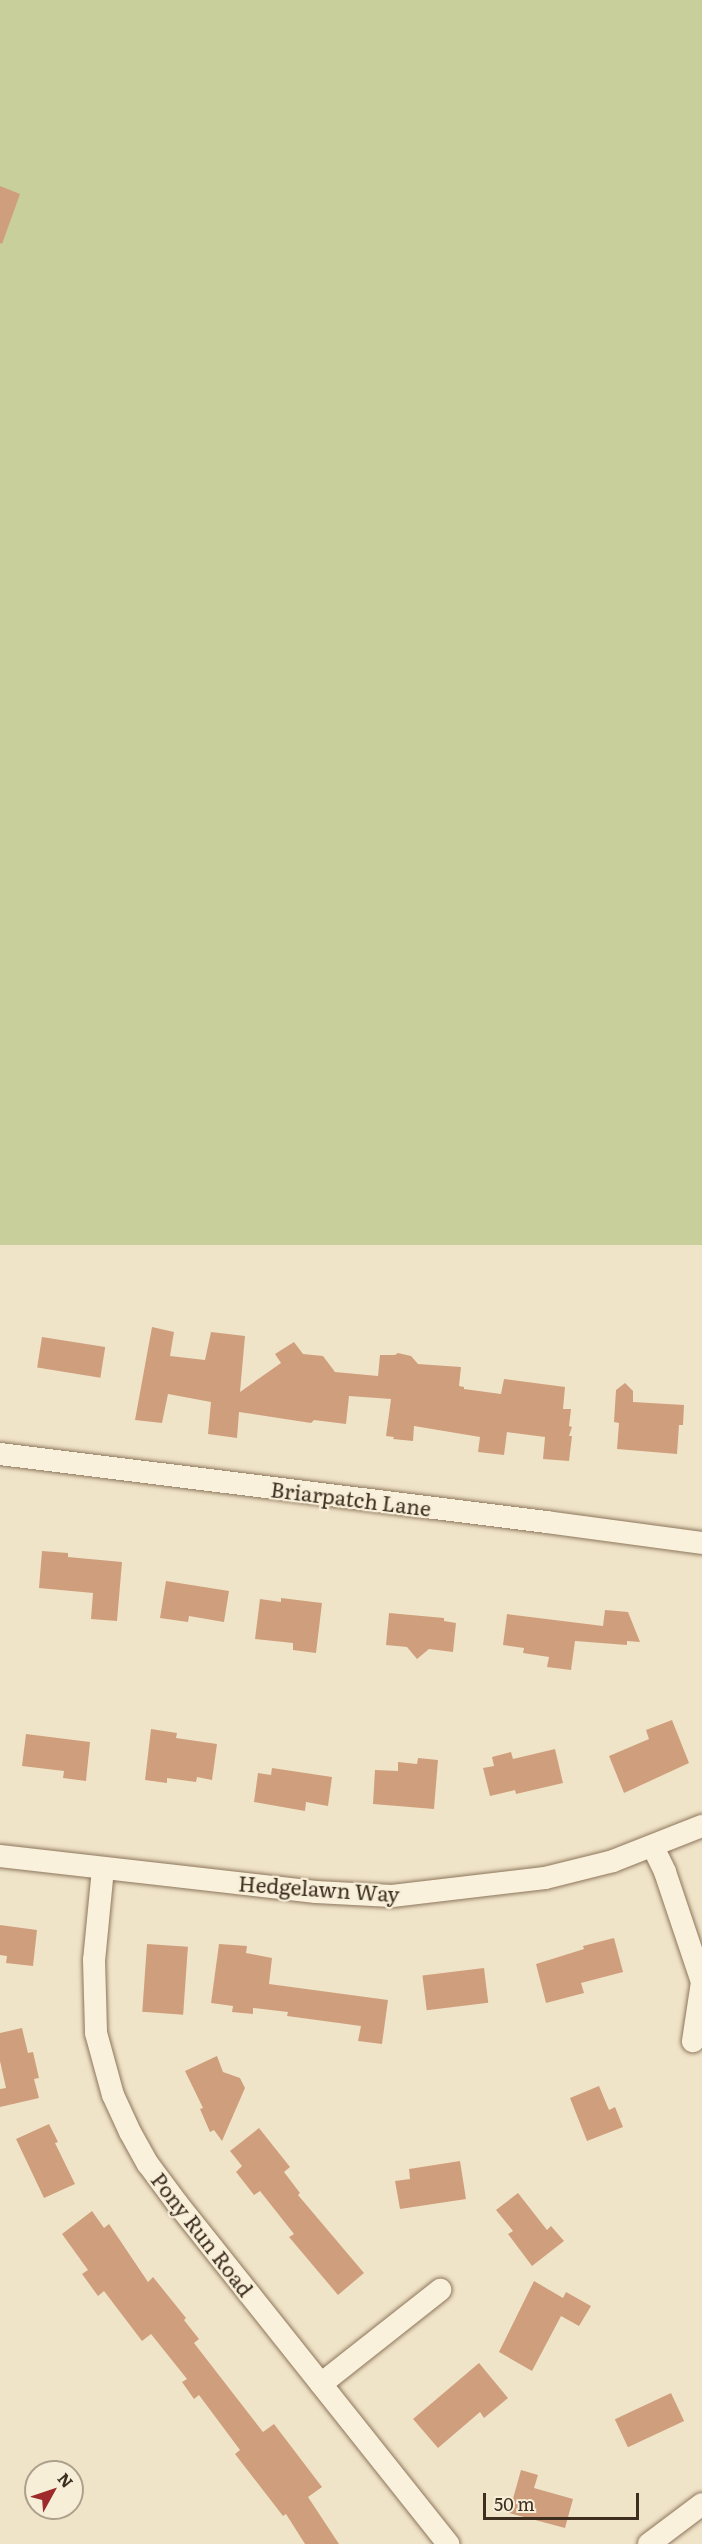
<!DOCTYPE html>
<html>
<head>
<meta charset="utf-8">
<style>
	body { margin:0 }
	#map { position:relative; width:702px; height:2544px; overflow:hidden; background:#f0e4c8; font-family:Literata,serif }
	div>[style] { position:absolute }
	.green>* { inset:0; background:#c9cf9b; transform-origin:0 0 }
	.building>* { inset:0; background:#cf9f7d; transform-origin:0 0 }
	.roads { filter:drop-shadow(0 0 2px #8d765c) drop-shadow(0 0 2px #8d765c) }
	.minor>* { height:22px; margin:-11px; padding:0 11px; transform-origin:11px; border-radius:11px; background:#faf1dc }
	span { translate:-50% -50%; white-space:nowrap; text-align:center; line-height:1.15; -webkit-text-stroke:4.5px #f7eed8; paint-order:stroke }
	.street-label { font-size:21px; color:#3d2e20 }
	.north { position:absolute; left:24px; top:2460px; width:60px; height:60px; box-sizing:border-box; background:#f7eed8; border:2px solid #ada18e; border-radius:50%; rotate:50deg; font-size:16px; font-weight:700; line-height:24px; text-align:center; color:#3d2e20 }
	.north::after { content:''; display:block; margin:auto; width:21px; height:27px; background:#9e2a2b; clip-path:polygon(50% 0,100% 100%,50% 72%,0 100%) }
	.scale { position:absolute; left:483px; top:2493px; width:156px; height:27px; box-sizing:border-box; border:3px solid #3d2e20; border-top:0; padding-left:8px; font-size:18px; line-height:21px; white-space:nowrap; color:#3d2e20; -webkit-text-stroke:4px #f7eed8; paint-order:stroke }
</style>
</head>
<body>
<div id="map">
	<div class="green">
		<div style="left:0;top:0;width:702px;height:1245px"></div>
	</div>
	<div class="building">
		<div style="clip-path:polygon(0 186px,20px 194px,2px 244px,0 243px)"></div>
		<div style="clip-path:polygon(152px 1327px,174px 1332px,170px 1356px,205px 1360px,211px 1332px,245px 1336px,240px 1392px,281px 1363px,275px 1354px,294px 1342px,303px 1354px,323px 1356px,335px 1372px,378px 1376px,380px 1355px,395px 1355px,398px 1353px,411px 1356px,418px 1364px,461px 1367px,459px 1386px,464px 1387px,464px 1389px,501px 1394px,504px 1379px,565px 1387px,563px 1409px,571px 1409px,569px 1426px,572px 1427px,569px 1436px,572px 1436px,569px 1461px,543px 1459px,545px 1437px,507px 1432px,504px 1455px,478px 1452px,480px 1437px,414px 1426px,413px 1441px,393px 1439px,394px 1437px,386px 1436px,391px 1399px,349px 1396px,346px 1424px,314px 1420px,311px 1423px,239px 1412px,237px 1438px,208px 1434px,211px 1402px,168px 1394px,162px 1423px,135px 1420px)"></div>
		<div style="left:42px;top:1337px;width:64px;height:31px;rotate:9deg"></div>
		<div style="clip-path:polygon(625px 1383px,633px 1391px,633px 1402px,684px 1405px,683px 1425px,679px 1425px,677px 1454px,617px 1449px,619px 1423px,614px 1422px,616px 1390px)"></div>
		<div style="clip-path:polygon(42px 1551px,68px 1553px,68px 1557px,122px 1562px,117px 1621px,91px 1619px,93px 1593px,39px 1588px)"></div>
		<div style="clip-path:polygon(166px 1581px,229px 1591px,224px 1622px,189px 1616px,188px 1622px,160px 1618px)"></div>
		<div style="clip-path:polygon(281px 1598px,322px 1603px,316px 1653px,293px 1650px,293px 1643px,255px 1639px,260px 1599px,281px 1602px)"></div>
		<div style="clip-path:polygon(605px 1610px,628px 1612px,640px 1642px,627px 1641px,627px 1645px,575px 1641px,571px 1670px,547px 1667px,549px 1657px,523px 1653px,524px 1648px,503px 1645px,507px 1614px,603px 1626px)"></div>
		<div style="clip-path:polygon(389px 1613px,444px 1618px,444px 1621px,456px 1623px,453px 1652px,429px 1649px,417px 1659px,407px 1647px,386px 1645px)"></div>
		<div style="clip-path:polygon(672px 1720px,689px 1763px,624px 1793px,609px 1756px,649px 1739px,646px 1730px)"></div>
		<div style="clip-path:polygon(151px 1729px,177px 1733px,176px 1738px,217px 1744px,212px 1780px,197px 1777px,196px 1782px,167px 1778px,167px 1783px,145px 1780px)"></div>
		<div style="clip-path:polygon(26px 1734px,90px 1742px,86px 1781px,63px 1778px,64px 1771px,22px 1766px)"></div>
		<div style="clip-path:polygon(555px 1749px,563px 1783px,516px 1794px,515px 1790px,490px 1796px,483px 1768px,494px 1766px,492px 1757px,511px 1752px,513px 1759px)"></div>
		<div style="clip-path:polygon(418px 1758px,438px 1760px,434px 1809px,373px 1804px,375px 1770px,398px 1771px,398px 1762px,417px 1764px)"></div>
		<div style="clip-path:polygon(272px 1768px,332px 1777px,328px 1806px,306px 1802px,305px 1811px,254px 1802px,258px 1773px,271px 1775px)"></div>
		<div style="clip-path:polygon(0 1925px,37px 1930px,33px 1966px,6px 1963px,7px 1956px,0 1955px)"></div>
		<div style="clip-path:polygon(614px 1938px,623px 1972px,581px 1983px,584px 1993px,546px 2003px,536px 1964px,584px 1949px,583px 1946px)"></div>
		<div style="left:147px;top:1944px;width:41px;height:68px;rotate:4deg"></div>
		<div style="clip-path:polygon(219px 1944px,247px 1946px,246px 1953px,272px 1958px,269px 1984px,388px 2000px,382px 2044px,358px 2041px,361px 2026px,287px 2016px,288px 2012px,253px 2008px,253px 2014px,232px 2012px,233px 2006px,211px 2003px)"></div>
		<div style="left:484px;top:1968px;width:35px;height:62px;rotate:83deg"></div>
		<div style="clip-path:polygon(22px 2028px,28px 2053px,33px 2052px,39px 2078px,34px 2079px,39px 2098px,0 2107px,0 2089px,6px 2088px,0 2061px,0 2033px)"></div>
		<div style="clip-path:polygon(217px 2056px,223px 2072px,240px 2078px,245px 2088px,222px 2141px,214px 2130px,210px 2132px,200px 2109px,203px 2108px,185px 2071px)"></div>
		<div style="clip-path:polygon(599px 2086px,609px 2110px,615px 2107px,623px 2127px,587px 2141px,570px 2098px)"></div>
		<div style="clip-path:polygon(49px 2124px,58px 2142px,55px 2143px,75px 2184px,44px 2198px,16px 2139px)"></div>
		<div style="clip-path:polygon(259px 2128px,290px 2167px,284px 2172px,300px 2193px,298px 2195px,364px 2273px,338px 2295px,289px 2237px,294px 2234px,260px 2191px,254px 2195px,236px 2172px,242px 2166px,230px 2151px)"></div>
		<div style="clip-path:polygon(460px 2161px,466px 2199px,400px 2209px,395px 2181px,410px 2179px,409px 2169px)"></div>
		<div style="clip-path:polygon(518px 2193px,547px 2230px,551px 2226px,564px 2241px,532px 2266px,508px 2234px,513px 2231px,496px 2210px)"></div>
		<div style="clip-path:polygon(92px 2211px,104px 2228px,109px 2224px,148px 2282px,153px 2277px,186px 2318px,184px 2320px,199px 2339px,194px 2343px,263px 2432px,274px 2424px,322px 2487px,308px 2497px,339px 2544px,305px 2544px,286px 2514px,283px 2516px,235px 2454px,240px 2450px,199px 2395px,194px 2399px,182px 2382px,187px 2379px,151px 2334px,142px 2341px,104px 2291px,98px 2296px,82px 2274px,88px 2270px,62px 2234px)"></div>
		<div style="clip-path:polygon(534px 2281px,563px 2298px,566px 2292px,591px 2306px,579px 2326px,561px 2316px,532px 2371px,499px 2352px)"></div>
		<div style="clip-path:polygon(479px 2363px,508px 2398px,484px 2418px,480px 2412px,438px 2448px,413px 2419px)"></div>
		<div style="left:671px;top:2393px;width:31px;height:62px;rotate:65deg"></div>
		<div style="clip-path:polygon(521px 2470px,538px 2475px,534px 2488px,573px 2499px,565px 2528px,509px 2513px)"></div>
	</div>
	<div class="roads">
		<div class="minor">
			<div style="left:0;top:1454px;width:551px;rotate:7.09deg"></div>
			<div style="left:547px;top:1522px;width:156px;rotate:7.7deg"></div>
			<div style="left:653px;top:1847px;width:28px;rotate:64deg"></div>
			<div style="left:665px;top:1872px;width:116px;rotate:71.4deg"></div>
			<div style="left:702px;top:1982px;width:60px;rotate:98.7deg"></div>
			<div style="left:0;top:1856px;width:318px;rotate:6.5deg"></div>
			<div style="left:316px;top:1892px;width:76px;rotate:3deg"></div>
			<div style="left:392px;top:1896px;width:154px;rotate:-6.7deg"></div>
			<div style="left:545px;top:1878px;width:70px;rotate:-14deg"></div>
			<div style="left:613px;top:1861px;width:96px;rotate:-21.5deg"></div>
			<div style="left:103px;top:1869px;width:91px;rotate:95.6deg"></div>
			<div style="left:94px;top:1960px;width:73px;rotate:88.4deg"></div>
			<div style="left:96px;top:2033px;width:64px;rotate:74.7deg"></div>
			<div style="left:113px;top:2095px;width:41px;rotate:65.3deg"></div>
			<div style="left:130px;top:2132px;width:37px;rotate:61deg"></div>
			<div style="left:148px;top:2164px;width:49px;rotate:53.4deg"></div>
			<div style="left:177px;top:2203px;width:436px;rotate:51.5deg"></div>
			<div style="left:321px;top:2384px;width:152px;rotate:-38.3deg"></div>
			<div style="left:649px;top:2544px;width:66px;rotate:-37deg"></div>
		</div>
	</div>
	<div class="street-label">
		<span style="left:351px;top:1498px;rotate:7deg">Briarpatch Lane</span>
		<span style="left:319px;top:1888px;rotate:4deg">Hedgelawn Way</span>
		<span style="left:203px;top:2234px;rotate:52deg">Pony Run Road</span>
	</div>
	<div class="north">N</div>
	<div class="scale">50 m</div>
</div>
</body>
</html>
